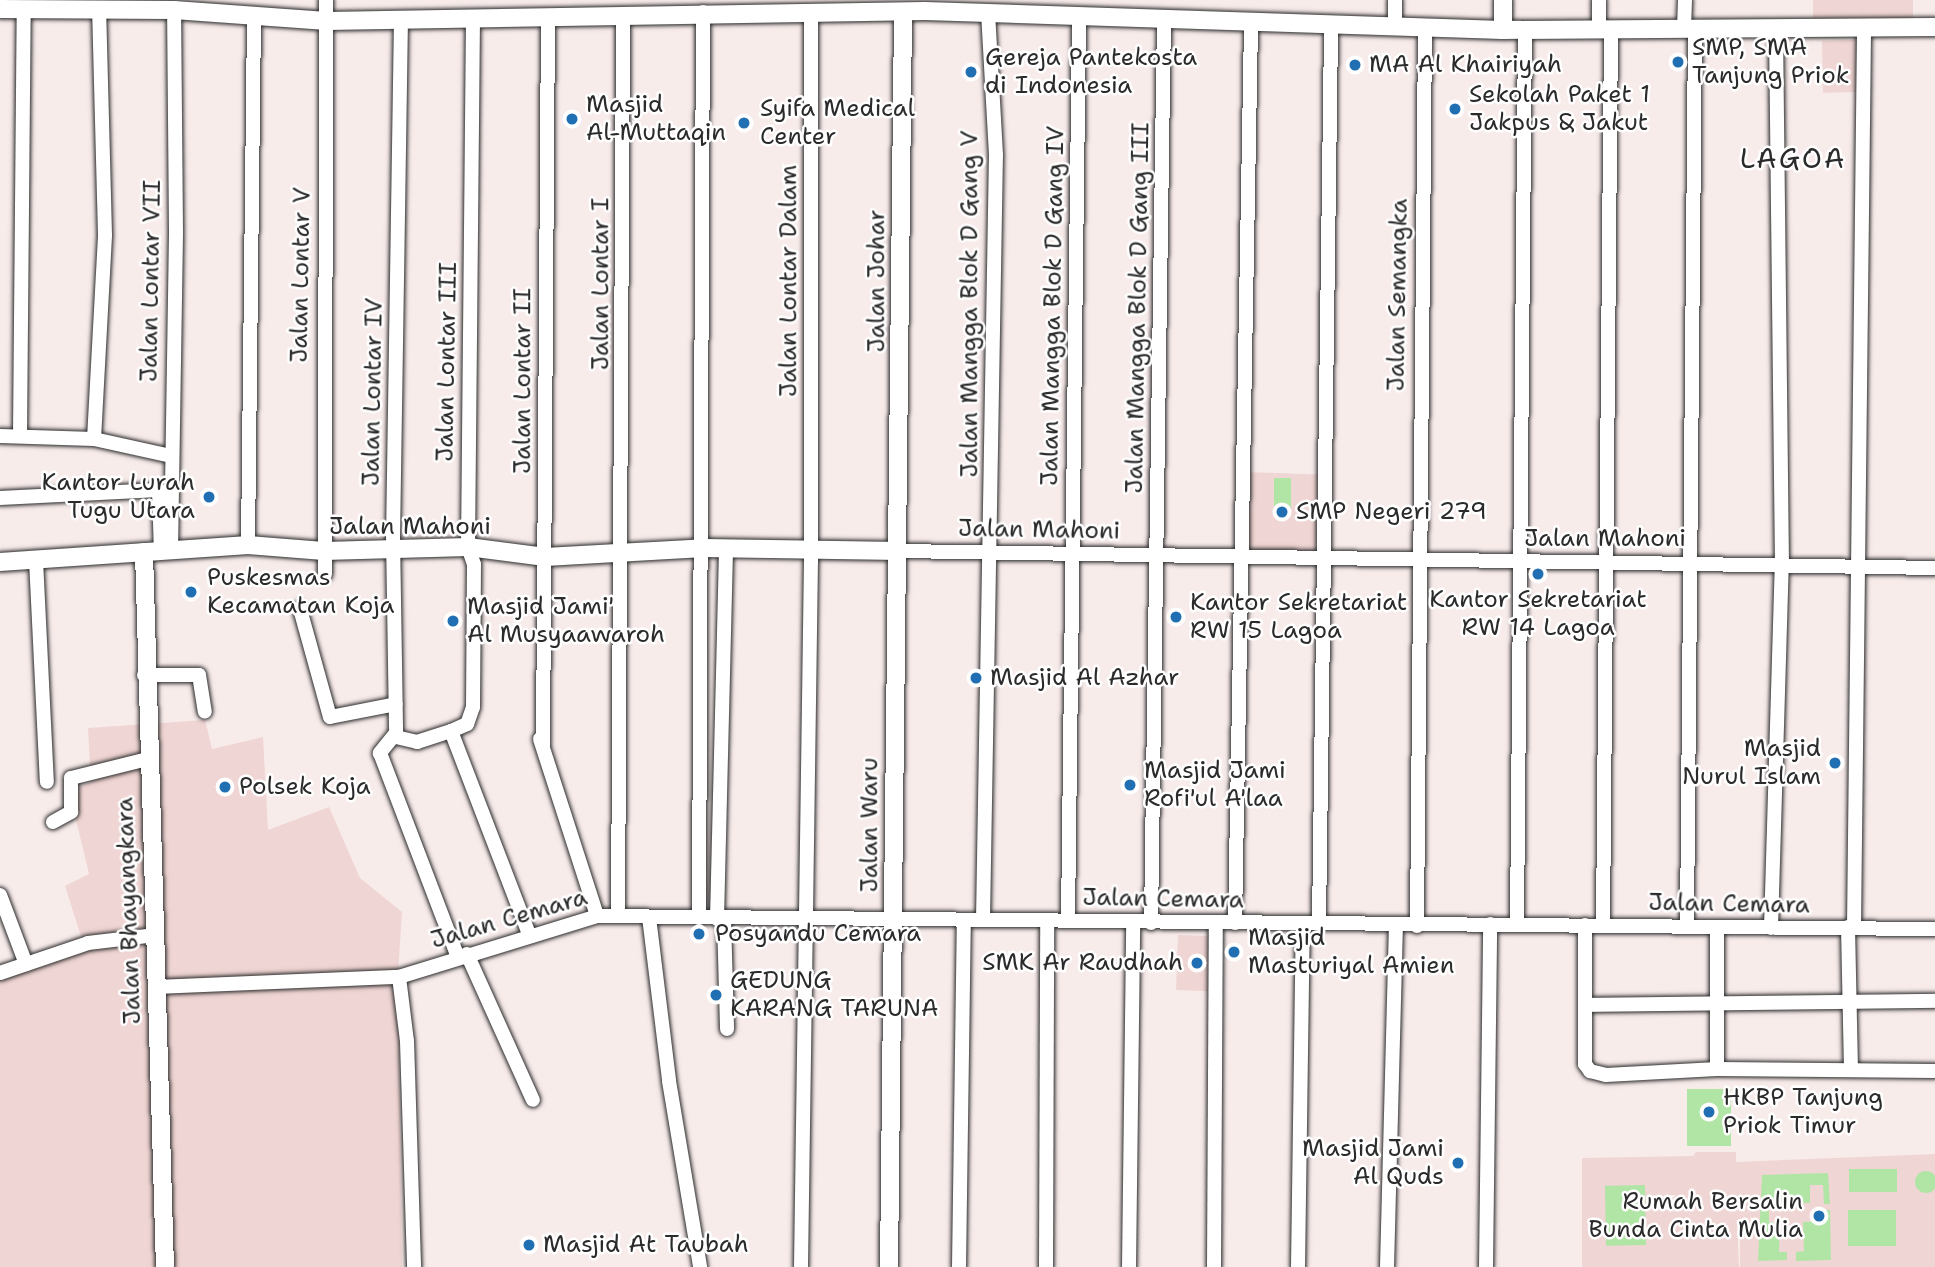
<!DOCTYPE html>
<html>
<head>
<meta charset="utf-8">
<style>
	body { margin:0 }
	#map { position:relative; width:1935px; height:1267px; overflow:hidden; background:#f8eceb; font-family:"Shantell Sans",sans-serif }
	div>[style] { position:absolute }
	.built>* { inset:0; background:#efd5d3; transform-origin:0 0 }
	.green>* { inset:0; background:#b1e5a6; transform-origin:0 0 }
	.round { border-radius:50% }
	.roads { filter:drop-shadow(0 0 2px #2b2b2b) drop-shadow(0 0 2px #2b2b2b) }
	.minor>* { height:14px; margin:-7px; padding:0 7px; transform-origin:7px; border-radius:7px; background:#fff }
	.tertiary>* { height:18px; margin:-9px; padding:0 9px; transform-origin:9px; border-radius:9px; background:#fff }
	.dots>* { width:19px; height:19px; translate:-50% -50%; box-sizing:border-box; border:4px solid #fff; border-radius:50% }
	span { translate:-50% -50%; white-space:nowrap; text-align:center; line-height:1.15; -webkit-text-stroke:5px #fff; paint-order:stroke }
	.poi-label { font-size:24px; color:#2b2b2b }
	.left { translate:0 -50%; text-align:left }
	.right { translate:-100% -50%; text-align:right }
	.street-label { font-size:24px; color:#2b2b2b }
	.quarter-label { font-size:28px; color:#2b2b2b; letter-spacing:2px }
</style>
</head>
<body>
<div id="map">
	<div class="built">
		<div style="left:1813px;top:0;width:100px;height:21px"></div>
		<div style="left:1859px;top:40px;width:52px;height:37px;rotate:89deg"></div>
		<div style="left:1246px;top:472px;width:72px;height:79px;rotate:2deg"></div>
		<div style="clip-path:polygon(205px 720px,212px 749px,263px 737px,268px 830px,329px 807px,360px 878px,402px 912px,398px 974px,402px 1267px,0 1267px,0 977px,85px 949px,65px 886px,89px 874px,69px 791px,91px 782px,88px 728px)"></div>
		<div style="left:1178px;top:935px;width:34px;height:55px;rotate:2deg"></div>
		<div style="clip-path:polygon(1696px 1152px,1736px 1152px,1736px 1162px,1935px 1154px,1935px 1267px,1740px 1267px,1740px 1223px,1737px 1222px,1739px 1267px,1582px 1267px,1582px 1158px,1693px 1156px)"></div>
	</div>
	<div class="green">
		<div style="left:1274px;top:478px;width:17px;height:30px"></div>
		<div style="left:1731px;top:1089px;width:57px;height:44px;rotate:90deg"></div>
		<div style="left:1849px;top:1169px;width:48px;height:23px"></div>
		<div class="round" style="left:1915px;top:1171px;width:22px;height:22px"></div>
		<div style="clip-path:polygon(1828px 1173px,1830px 1204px,1824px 1204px,1823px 1185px,1810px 1185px,1810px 1203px,1769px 1203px,1769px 1222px,1780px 1223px,1779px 1252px,1787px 1252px,1787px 1260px,1758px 1261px,1762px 1175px)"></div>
		<div style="left:1645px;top:1185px;width:60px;height:40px;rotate:89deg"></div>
		<div style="clip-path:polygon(1824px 1210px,1830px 1210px,1831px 1260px,1796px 1261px,1796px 1252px,1804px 1251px,1803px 1222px,1824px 1221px)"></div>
		<div style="left:1896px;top:1210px;width:36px;height:48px;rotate:90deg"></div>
	</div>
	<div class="roads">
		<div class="minor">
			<div style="left:1395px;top:0;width:25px;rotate:90deg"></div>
			<div style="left:1599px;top:0;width:29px;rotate:90deg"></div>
			<div style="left:473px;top:17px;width:530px;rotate:90.54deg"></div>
			<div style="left:468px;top:547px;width:18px;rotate:71deg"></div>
			<div style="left:474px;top:564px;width:143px;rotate:90.4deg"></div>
			<div style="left:473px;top:707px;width:18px;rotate:109deg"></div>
			<div style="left:467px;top:724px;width:17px;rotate:156deg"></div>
			<div style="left:451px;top:731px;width:217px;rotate:69deg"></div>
			<div style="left:401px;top:18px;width:518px;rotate:90.88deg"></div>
			<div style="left:393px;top:536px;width:197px;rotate:89.1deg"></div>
			<div style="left:396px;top:733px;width:26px;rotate:129deg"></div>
			<div style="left:380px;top:753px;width:218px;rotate:69.1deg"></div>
			<div style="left:1684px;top:29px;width:29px;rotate:-88deg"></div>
			<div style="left:20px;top:435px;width:425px;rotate:-89.5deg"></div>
			<div style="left:0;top:436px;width:94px;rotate:1.8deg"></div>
			<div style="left:94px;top:439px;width:79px;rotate:12.4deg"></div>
			<div style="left:94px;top:439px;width:204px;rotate:-86.9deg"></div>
			<div style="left:105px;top:235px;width:224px;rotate:-91.5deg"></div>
			<div style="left:0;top:498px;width:159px;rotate:-2.9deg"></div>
			<div style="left:159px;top:490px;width:62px;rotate:88.2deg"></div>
			<div style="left:248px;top:545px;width:528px;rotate:-89.35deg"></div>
			<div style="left:900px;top:551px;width:1035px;rotate:0.94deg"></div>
			<div style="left:171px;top:552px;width:320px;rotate:-89.1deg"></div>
			<div style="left:176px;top:232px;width:222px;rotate:-90.5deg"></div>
			<div style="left:36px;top:560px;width:222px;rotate:87.2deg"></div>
			<div style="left:325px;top:574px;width:574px;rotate:-89.9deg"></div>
			<div style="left:300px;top:609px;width:112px;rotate:74.5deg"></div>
			<div style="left:330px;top:717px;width:67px;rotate:-11.1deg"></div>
			<div style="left:144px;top:675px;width:55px"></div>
			<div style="left:199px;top:675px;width:37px;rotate:81deg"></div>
			<div style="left:396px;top:737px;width:22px;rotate:13deg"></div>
			<div style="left:417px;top:742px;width:36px;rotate:-18deg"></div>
			<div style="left:540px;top:739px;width:186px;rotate:72.1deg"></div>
			<div style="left:543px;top:746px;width:730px;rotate:-89.61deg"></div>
			<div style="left:53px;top:822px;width:21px;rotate:-29deg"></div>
			<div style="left:71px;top:812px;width:34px;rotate:-90deg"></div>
			<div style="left:71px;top:778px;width:78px;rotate:-14deg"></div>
			<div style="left:0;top:895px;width:74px;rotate:69.4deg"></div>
			<div style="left:618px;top:916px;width:902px;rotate:-89.68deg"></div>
			<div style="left:649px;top:917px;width:165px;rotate:83deg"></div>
			<div style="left:669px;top:1081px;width:189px;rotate:80.5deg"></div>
			<div style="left:699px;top:918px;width:906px;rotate:-89.75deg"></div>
			<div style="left:717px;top:919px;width:370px;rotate:-88.6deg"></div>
			<div style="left:724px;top:919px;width:110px;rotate:88.4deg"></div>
			<div style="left:983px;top:920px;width:765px;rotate:-89.03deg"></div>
			<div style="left:996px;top:155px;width:143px;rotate:-93.2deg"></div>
			<div style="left:1068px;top:920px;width:905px;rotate:-89.3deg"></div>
			<div style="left:1151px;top:923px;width:904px;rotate:-89.18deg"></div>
			<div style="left:1235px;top:923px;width:899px;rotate:-88.98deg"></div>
			<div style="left:1319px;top:924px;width:898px;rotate:-89.23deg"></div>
			<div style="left:1517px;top:924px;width:895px;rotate:-89.49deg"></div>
			<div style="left:1585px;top:925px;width:139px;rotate:90deg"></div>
			<div style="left:1585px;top:1064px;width:9px;rotate:54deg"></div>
			<div style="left:1590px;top:1071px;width:16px;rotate:14deg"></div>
			<div style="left:1606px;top:1075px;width:111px;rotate:-3.1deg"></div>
			<div style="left:1717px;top:1069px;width:218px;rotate:0.5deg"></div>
			<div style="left:1603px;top:925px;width:896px;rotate:-89.49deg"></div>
			<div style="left:1687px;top:925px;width:896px;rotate:-89.49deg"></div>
			<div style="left:1417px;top:926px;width:899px;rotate:-89.49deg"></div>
			<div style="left:1848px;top:927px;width:143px;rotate:88.8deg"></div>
			<div style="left:1854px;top:927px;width:899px;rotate:-89.36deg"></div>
			<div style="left:1771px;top:928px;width:362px;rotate:-88.3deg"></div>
			<div style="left:1782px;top:566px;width:538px;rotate:-90.64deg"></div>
			<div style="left:467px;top:954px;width:160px;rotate:65.7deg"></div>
			<div style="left:0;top:973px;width:93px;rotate:-18.8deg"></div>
			<div style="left:88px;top:943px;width:68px;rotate:-6.7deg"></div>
			<div style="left:399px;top:977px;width:64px;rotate:82.9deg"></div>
			<div style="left:407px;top:1041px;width:226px;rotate:88.2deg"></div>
			<div style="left:157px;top:987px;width:242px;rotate:-2.4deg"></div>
			<div style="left:399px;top:977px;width:207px;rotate:-17.1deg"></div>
			<div style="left:597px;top:916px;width:1338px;rotate:0.56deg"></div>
			<div style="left:1586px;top:1005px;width:349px;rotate:-0.7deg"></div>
			<div style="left:1717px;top:1069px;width:142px;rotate:-90deg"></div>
			<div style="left:801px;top:1267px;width:706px;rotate:-89.19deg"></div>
			<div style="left:811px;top:561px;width:550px;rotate:-90deg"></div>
			<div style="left:959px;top:1267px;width:346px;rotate:-89.2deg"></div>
			<div style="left:1046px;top:1267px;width:346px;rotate:-89.8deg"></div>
			<div style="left:1129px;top:1267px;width:344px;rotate:-89.3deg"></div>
			<div style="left:1214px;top:1267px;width:344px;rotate:-89.7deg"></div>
			<div style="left:1298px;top:1267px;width:343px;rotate:-89.2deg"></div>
			<div style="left:1387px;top:1267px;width:341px;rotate:-88.5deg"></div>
			<div style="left:1486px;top:1267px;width:343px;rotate:-89.3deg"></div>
		</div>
		<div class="tertiary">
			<div style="left:1503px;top:0;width:30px;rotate:90deg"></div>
			<div style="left:0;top:9px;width:174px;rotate:0.3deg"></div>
			<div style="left:174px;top:10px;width:153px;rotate:4.1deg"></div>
			<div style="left:327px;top:21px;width:598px;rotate:-0.96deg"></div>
			<div style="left:925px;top:11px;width:578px;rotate:1.88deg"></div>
			<div style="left:1503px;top:30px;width:432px;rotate:-0.4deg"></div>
			<div style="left:144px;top:552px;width:715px;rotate:88.32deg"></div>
			<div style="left:0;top:562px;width:249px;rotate:-3.9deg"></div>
			<div style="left:248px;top:545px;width:76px;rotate:4.5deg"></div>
			<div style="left:324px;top:551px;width:144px;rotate:-1.6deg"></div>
			<div style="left:468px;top:547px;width:78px;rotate:7.4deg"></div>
			<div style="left:545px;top:557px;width:159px;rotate:-3.2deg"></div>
			<div style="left:704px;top:548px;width:196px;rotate:0.9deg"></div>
			<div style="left:889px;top:1267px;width:1255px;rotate:-89.36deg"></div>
		</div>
	</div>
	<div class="dots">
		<div style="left:1678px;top:62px;background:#1f6fb2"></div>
		<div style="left:1355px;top:65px;background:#1f6fb2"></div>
		<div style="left:971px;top:72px;background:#1f6fb2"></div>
		<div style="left:1455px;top:109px;background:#1f6fb2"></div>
		<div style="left:572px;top:119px;background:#1f6fb2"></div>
		<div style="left:744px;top:123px;background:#1f6fb2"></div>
		<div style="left:209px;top:497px;background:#1f6fb2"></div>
		<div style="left:1282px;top:512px;background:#1f6fb2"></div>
		<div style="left:1538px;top:574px;background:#1f6fb2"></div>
		<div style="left:191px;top:592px;background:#1f6fb2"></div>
		<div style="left:1176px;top:617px;background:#1f6fb2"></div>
		<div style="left:453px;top:621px;background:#1f6fb2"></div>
		<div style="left:976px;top:678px;background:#1f6fb2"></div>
		<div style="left:1835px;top:763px;background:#1f6fb2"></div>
		<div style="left:1130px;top:785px;background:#1f6fb2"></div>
		<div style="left:225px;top:787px;background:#1f6fb2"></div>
		<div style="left:699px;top:934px;background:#1f6fb2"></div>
		<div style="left:1234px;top:952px;background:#1f6fb2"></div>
		<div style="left:1197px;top:963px;background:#1f6fb2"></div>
		<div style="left:716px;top:995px;background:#1f6fb2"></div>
		<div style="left:1709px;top:1112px;background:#1f6fb2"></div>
		<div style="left:1458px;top:1163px;background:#1f6fb2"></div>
		<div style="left:1819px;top:1216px;background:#1f6fb2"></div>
		<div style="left:529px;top:1245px;background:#1f6fb2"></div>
	</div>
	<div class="poi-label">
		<span class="left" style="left:1692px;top:62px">SMP, SMA<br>Tanjung Priok</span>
		<span class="left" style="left:985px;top:72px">Gereja Pantekosta<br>di Indonesia</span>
		<span class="left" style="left:1369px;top:65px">MA Al Khairiyah</span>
		<span class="left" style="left:1469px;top:109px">Sekolah Paket 1<br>Jakpus &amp; Jakut</span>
		<span class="left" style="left:586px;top:119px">Masjid<br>Al-Muttaqin</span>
		<span class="left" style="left:760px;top:123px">Syifa Medical<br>Center</span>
		<span class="right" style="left:195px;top:497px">Kantor Lurah<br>Tugu Utara</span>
		<span class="left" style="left:1296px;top:512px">SMP Negeri 279</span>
		<span class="left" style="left:207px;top:592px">Puskesmas<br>Kecamatan Koja</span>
		<span style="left:1538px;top:614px">Kantor Sekretariat<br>RW 14 Lagoa</span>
		<span class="left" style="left:1190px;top:617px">Kantor Sekretariat<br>RW 15 Lagoa</span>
		<span class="left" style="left:467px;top:621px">Masjid Jami'<br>Al Musyaawaroh</span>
		<span class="left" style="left:990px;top:678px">Masjid Al Azhar</span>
		<span class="right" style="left:1821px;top:763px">Masjid<br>Nurul Islam</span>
		<span class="left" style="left:1144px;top:785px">Masjid Jami<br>Rofi'ul A'laa</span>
		<span class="left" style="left:239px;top:787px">Polsek Koja</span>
		<span class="left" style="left:715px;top:934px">Posyandu Cemara</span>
		<span class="left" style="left:1248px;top:952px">Masjid<br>Masturiyal Amien</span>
		<span class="right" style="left:1183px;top:963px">SMK Ar Raudhah</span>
		<span class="left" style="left:730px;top:995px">GEDUNG<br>KARANG TARUNA</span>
		<span class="left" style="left:1723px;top:1112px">HKBP Tanjung<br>Priok Timur</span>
		<span class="right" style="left:1444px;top:1163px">Masjid Jami<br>Al Quds</span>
		<span class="right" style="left:1803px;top:1216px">Rumah Bersalin<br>Bunda Cinta Mulia</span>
		<span class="left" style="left:543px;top:1245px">Masjid At Taubah</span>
	</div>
	<div class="street-label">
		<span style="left:301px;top:275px;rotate:-89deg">Jalan Lontar V</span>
		<span style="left:151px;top:281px;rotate:-89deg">Jalan Lontar VII</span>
		<span style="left:789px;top:281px;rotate:-90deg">Jalan Lontar Dalam</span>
		<span style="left:877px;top:281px;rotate:-90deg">Jalan Johar</span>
		<span style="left:601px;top:284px;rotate:-90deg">Jalan Lontar I</span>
		<span style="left:1398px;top:295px;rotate:-89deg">Jalan Semangka</span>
		<span style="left:970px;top:304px;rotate:-90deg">Jalan Mangga Blok D Gang V</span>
		<span style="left:1053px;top:306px;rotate:-89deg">Jalan Mangga Blok D Gang IV</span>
		<span style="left:1138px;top:308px;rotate:-89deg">Jalan Mangga Blok D Gang III</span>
		<span style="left:447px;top:362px;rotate:-89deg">Jalan Lontar III</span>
		<span style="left:523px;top:381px;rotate:-90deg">Jalan Lontar II</span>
		<span style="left:373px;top:392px;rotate:-89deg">Jalan Lontar IV</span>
		<span style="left:410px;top:527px">Jalan Mahoni</span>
		<span style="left:1039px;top:530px;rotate:1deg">Jalan Mahoni</span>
		<span style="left:1605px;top:539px">Jalan Mahoni</span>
		<span style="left:870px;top:825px;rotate:-90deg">Jalan Waru</span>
		<span style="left:1163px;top:899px;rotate:1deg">Jalan Cemara</span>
		<span style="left:1729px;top:904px;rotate:1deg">Jalan Cemara</span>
		<span style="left:129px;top:911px;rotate:-92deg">Jalan Bhayangkara</span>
		<span style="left:509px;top:919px;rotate:-16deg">Jalan Cemara</span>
	</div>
	<div class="quarter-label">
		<span style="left:1793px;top:158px">LAGOA</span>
	</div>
</div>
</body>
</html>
